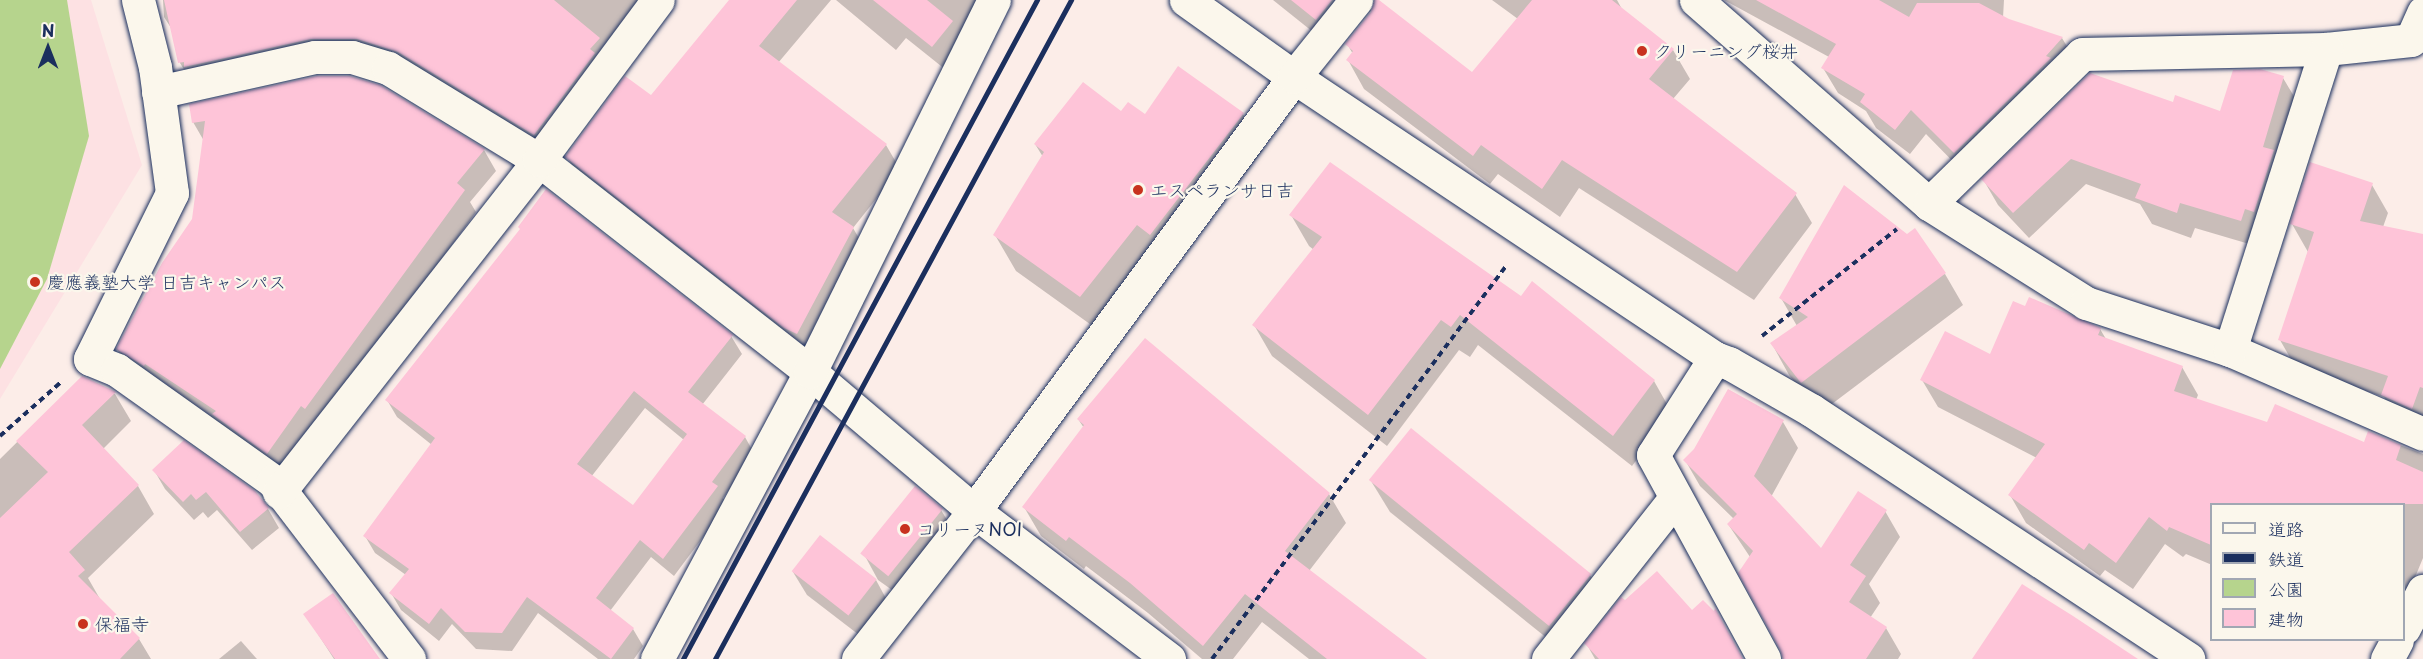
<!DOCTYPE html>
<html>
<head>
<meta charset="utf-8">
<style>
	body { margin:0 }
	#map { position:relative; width:2423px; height:659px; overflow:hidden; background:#fcede8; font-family:"Playpen Sans","Klee One",sans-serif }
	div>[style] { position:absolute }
	.built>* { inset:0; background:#fde1e3 }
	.green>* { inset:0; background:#b6d48d }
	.shadow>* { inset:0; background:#0003 }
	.building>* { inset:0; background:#fec4d8; transform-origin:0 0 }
	.path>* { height:4px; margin-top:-2px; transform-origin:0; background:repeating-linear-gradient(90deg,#1b2f5e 0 6px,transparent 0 10.5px) }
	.roads { filter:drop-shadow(0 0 2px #1b2f5e) drop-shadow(0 0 2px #1b2f5e) }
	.minor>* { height:33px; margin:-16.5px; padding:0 16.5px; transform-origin:16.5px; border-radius:16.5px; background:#fbf7ec }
	.rail>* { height:4.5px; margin:-2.25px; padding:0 2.25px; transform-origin:2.25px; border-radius:2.25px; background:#1b2f5e }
	.dots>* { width:16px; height:16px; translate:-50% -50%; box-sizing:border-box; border:3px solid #fbf7ec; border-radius:50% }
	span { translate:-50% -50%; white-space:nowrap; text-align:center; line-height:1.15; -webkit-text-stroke:4.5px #fbf7ec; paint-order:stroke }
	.poi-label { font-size:18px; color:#1b2f5e }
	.left { translate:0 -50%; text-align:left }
	.legend { position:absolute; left:2210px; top:503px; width:195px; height:138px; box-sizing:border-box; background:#fbf7ec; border:2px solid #a1a7b3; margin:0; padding:8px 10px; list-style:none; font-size:18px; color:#1b2f5e }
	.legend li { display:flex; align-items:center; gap:12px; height:30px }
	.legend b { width:30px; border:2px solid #a1a7b3 }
	.north { position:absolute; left:18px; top:18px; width:60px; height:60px; -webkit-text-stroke:4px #fbf7ec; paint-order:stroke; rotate:0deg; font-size:16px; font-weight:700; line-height:24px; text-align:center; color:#1b2f5e }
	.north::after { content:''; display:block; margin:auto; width:21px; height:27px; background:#1b2f5e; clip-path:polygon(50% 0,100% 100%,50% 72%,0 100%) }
</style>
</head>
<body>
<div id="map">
	<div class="built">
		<div style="clip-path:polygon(0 0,91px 0,142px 165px,0 399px)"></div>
	</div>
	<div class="green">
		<div style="clip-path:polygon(0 0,67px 0,89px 136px,47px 279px,0 369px)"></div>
	</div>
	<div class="shadow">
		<div style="clip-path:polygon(163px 0,644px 0,547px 156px,371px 60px,193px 84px,180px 63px,173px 31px,164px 17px)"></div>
		<div style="clip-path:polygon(731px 0,831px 0,778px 63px,886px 145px,900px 169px,853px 228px,867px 252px,811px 357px,581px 181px,567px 157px,651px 97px)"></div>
		<div style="clip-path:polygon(836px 0,986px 0,946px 70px,906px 38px,896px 50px)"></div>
		<div style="clip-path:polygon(1273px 0,1365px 0,1371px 11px,1358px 17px,1333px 48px)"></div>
		<div style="clip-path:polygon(1375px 0,1473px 74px,1518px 19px,1492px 0,1617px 0,1623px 11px,1673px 50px,1690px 79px,1673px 99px,1795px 194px,1812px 223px,1754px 300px,1579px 188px,1560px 217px,1498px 174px,1490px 184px,1364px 89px,1348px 60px,1353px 54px,1347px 44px,1373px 11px)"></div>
		<div style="clip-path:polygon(1724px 0,2004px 0,2003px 18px,2062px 38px,2077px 63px,1969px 178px,1926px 134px,1910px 154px,1876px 128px,1866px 111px,1838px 93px,1823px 68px,1829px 57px)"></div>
		<div style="clip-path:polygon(2283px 78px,2298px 103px,2256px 246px,2195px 228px,2191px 238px,2152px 224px,2140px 204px,2086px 184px,2029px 238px,1998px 205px,1983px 179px,2174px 104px,2221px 113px)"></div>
		<div style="clip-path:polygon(191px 105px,484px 150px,496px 171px,470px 202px,476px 212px,318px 429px,279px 474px,130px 370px,117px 349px,194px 219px,204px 141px,193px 122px)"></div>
		<div style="clip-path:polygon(1121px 113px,1145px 116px,1243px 114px,1263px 150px,1171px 270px,1101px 332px,1016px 271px,995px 235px,1043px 157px,1035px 144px)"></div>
		<div style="clip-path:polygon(2372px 185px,2388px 213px,2383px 227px,2423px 236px,2423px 434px,2398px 423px,2384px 397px,2296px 368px,2280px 340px,2308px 252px,2292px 224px)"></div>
		<div style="clip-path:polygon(1291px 215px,1521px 298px,1654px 381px,1672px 413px,1632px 466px,1478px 345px,1470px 357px,1459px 350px,1387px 446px,1272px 356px,1254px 325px,1314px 250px,1309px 246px)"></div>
		<div style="clip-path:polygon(1945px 274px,1963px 305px,1820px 413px,1789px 375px,1772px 344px,1797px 326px,1781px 298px)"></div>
		<div style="clip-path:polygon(2100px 329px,2106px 339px,2182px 367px,2198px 395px,2196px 400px,2268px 424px,2365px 444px,2369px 433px,2423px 454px,2423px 558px,2404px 604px,2404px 504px,2212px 504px,2212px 565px,2186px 554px,2183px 557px,2165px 544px,2133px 589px,2105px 570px,2100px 576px,2026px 523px,2010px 495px,2037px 458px,1938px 407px,1922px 380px,1991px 356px)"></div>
		<div style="clip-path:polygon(evenodd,731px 336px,742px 354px,702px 405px,745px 437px,755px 455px,723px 498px,727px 505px,674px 576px,651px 557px,610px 611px,633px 629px,643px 646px,634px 659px,598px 659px,538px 613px,512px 651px,476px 649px,452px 624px,439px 641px,401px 610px,391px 593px,406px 575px,375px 553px,365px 536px,432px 445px,397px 417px,387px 400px,731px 336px,645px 408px,684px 440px,633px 507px,591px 477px,645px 408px)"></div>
		<div style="clip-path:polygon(82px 378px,115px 394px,131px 421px,103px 449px,138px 486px,154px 514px,88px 578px,100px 599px,139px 639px,151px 659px,7px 659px,0 651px,0 459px)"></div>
		<div style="clip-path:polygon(1728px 391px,1783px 422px,1798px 448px,1771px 497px,1821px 551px,1885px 511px,1900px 537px,1869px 584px,1880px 603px,1870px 618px,1886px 628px,1901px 654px,1898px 659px,1784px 659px,1750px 557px,1728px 524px,1734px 519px,1700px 486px,1685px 460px,1695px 450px)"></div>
		<div style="clip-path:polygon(1078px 419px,1329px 494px,1346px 523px,1309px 571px,1424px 659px,1309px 659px,1262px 622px,1233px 659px,1202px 659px,1148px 613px,1086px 566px,1084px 569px,1041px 536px,1024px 507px,1084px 428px)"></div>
		<div style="clip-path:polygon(154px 470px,268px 509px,279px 528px,252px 550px,217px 510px,208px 518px,203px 512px,194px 520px,165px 489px)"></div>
		<div style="clip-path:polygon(1371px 481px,1590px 575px,1608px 606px,1568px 655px,1390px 512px)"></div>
		<div style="clip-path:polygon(941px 510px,955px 533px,906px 600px,878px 580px,865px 556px)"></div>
		<div style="clip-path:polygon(793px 572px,876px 580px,889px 604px,863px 638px,807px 595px)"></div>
		<div style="clip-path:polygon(1691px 613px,1743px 659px,1595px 659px,1586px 643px)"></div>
		<div style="clip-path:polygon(305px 614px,378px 659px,334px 659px)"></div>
		<div style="clip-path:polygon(241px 641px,257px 659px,219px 659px)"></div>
	</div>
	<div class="building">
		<div style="clip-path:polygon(164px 0,554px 0,600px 38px,590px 49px,595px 53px,534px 135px,398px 52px,357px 39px,311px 39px,184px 67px,184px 62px,178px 63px)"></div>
		<div style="clip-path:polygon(729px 0,797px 0,759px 46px,887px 144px,832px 212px,854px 227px,797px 334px,784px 328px,565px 157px,625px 76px,651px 95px)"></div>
		<div style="clip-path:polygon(873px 0,927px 0,953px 21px,932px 47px)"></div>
		<div style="clip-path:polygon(1291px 0,1332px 0,1316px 20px)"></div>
		<div style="clip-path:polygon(1374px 0,1379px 0,1472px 72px,1532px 0,1612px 0,1674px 49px,1649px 79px,1797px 193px,1737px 272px,1562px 160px,1542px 189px,1481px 145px,1473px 156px,1346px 60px,1353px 51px,1345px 44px,1371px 12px)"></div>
		<div style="clip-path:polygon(1756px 0,1879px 0,1909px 17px,1917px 3px,1979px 3px,2009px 19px,2063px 37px,2046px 56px,2051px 58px,1954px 153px,1911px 110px,1895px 130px,1860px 102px,1865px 94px,1821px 68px,1836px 44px)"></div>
		<div style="clip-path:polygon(1178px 66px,1244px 113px,1150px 235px,1137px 225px,1080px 297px,993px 235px,1044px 152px,1034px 144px,1083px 82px,1121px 111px,1128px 102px,1145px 114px)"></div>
		<div style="clip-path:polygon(2260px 69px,2284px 76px,2263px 147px,2274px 150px,2254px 212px,2245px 209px,2241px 221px,2180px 203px,2177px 213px,2135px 198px,2141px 184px,2071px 159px,2013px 213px,1981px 179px,2090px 73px,2173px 102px,2175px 95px,2220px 111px,2233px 70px)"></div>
		<div style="clip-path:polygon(317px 76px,349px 76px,380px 85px,485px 149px,457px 183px,465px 190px,305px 409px,301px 406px,267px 454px,212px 414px,216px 411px,145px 364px,144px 366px,116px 349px,162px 263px,192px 219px,205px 121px,192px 123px,189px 104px)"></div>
		<div style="clip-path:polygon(1330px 162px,1521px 296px,1532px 281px,1655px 380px,1613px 436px,1460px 315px,1451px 327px,1441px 320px,1368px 415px,1252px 325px,1322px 237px,1289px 215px)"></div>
		<div style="clip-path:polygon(2310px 162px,2373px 183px,2360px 221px,2423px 234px,2423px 388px,2420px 387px,2412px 409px,2381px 395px,2388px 376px,2278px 340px,2314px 232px,2290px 224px)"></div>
		<div style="clip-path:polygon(1844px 185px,1907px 234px,1915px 228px,1946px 273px,1801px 383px,1770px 343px,1808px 317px,1779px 298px)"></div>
		<div style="clip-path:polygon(evenodd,546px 189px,733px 335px,688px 392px,746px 436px,712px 482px,718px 486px,663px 559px,640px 540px,596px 598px,634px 628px,611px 659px,527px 597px,502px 633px,465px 632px,441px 608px,429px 624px,389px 593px,409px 569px,363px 536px,435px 438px,385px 400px,520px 229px,518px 227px,546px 189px,634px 391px,687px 434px,633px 505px,577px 464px,634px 391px)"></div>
		<div style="clip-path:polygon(2029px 297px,2101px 328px,2098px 335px,2183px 366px,2174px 391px,2267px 422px,2275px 404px,2364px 442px,2368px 431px,2401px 445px,2396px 460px,2423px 472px,2423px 504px,2211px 504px,2211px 545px,2169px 527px,2167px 531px,2149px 517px,2116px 563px,2089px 543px,2084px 550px,2008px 495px,2045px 444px,1920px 380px,1945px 331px,1990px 354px,2013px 301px,2025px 306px)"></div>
		<div style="clip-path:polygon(1145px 338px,1330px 493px,1285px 551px,1427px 659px,1327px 659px,1245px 594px,1203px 646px,1130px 583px,1069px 537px,1066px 541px,1022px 507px,1084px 425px,1077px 419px)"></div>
		<div style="clip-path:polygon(82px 376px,116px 392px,82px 425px,139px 485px,69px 552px,85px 570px,78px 576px,140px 638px,120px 659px,0 659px,0 518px,48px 472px,16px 441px)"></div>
		<div style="clip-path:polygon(1728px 389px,1784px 420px,1754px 476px,1821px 548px,1858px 491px,1887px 510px,1850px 565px,1866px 576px,1849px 602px,1887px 627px,1866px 659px,1783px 659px,1780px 650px,1738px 573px,1753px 551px,1727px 524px,1737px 514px,1683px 460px,1694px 449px)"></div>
		<div style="left:1411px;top:428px;width:232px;height:67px;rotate:39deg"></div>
		<div style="clip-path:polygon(184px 440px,255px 491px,269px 508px,240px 532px,206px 492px,196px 500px,191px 494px,183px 502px,152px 470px)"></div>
		<div style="left:915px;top:486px;width:36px;height:87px;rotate:39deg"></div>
		<div style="left:820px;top:535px;width:72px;height:46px;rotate:38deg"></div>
		<div style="clip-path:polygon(1657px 571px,1692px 610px,1703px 600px,1714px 611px,1715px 608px,1743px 659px,1599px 659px,1584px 643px,1621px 597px,1625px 600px)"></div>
		<div style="clip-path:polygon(2022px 584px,2073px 616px,2138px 659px,1972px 659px)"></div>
		<div style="clip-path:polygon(333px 593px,380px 659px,335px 659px,303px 614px)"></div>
	</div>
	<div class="path">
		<div style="left:1762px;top:336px;width:172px;rotate:-38.4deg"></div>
		<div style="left:0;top:436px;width:80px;rotate:-41.5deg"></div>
		<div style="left:1212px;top:659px;width:491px;rotate:-53.2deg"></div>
	</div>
	<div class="roads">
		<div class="minor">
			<div style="left:138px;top:0;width:69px;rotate:75.8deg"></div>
			<div style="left:155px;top:67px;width:127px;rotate:82.3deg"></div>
			<div style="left:172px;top:193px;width:185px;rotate:116.3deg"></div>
			<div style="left:90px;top:359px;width:29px;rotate:22deg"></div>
			<div style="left:117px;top:370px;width:191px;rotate:35.4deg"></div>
			<div style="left:273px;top:481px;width:224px;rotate:52.6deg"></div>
			<div style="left:1186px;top:0;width:133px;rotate:35.5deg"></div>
			<div style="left:1294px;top:77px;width:506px;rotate:33.72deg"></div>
			<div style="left:1715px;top:358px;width:15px;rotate:20deg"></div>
			<div style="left:1729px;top:363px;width:95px;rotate:29.8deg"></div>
			<div style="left:1811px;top:410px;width:452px;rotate:33.4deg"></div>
			<div style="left:1696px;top:0;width:310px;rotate:41.2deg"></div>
			<div style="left:1929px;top:204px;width:186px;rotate:32.2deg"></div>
			<div style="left:2086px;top:303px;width:151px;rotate:18.1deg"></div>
			<div style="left:2230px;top:350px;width:210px;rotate:23.5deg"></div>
			<div style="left:158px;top:92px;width:161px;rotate:-12.6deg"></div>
			<div style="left:315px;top:57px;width:37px"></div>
			<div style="left:352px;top:57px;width:38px;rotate:17deg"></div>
			<div style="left:388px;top:68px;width:177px;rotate:31.4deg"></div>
			<div style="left:539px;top:160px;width:344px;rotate:38deg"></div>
			<div style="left:810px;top:372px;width:215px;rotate:40.3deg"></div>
			<div style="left:974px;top:511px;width:245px;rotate:37.2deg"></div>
			<div style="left:1929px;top:204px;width:214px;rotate:-44.4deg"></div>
			<div style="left:2082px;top:54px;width:244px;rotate:-1.2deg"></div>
			<div style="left:2326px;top:49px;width:85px;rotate:-6deg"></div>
			<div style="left:2411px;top:40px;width:30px;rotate:-66deg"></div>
			<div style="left:2230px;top:350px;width:316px;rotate:-72.3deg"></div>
			<div style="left:1715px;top:358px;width:115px;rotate:122.6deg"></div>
			<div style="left:1653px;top:455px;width:232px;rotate:61.4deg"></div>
			<div style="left:279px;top:492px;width:422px;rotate:-51.9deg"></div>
			<div style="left:539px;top:160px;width:199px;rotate:-53.4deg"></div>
			<div style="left:2404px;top:628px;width:42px;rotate:-62.8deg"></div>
			<div style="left:657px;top:659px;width:325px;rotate:-61.9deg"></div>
			<div style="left:810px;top:372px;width:415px;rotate:-63.7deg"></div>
			<div style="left:858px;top:659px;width:188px;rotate:-51.9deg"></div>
			<div style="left:974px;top:511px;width:539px;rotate:-53.6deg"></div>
			<div style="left:1294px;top:77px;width:99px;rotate:-51.2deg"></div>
			<div style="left:1548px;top:659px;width:205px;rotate:-51.7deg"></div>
			<div style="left:2387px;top:659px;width:21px;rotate:-62deg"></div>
		</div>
	</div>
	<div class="rail">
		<div style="left:683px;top:659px;width:748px;rotate:-61.76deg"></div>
		<div style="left:715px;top:659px;width:749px;rotate:-61.62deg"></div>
	</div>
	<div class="dots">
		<div style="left:1642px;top:51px;background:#c8321e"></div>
		<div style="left:1138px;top:190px;background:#c8321e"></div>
		<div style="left:35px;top:282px;background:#c8321e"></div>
		<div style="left:905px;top:529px;background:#c8321e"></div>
		<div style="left:83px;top:624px;background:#c8321e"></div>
	</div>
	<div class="poi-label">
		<span class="left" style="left:1654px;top:51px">クリーニング桜井</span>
		<span class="left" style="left:1150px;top:190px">エスペランサ日吉</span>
		<span class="left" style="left:47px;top:282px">慶應義塾大学 日吉キャンパス</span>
		<span class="left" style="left:917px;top:529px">コリーヌNOI</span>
		<span class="left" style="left:95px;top:624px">保福寺</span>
	</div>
	<ul class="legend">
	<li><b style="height:8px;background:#fbf7ec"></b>道路</li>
	<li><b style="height:8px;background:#1b2f5e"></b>鉄道</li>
	<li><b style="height:16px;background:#b6d48d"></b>公園</li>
	<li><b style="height:16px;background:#fec4d8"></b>建物</li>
	</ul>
	<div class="north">N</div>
</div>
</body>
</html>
